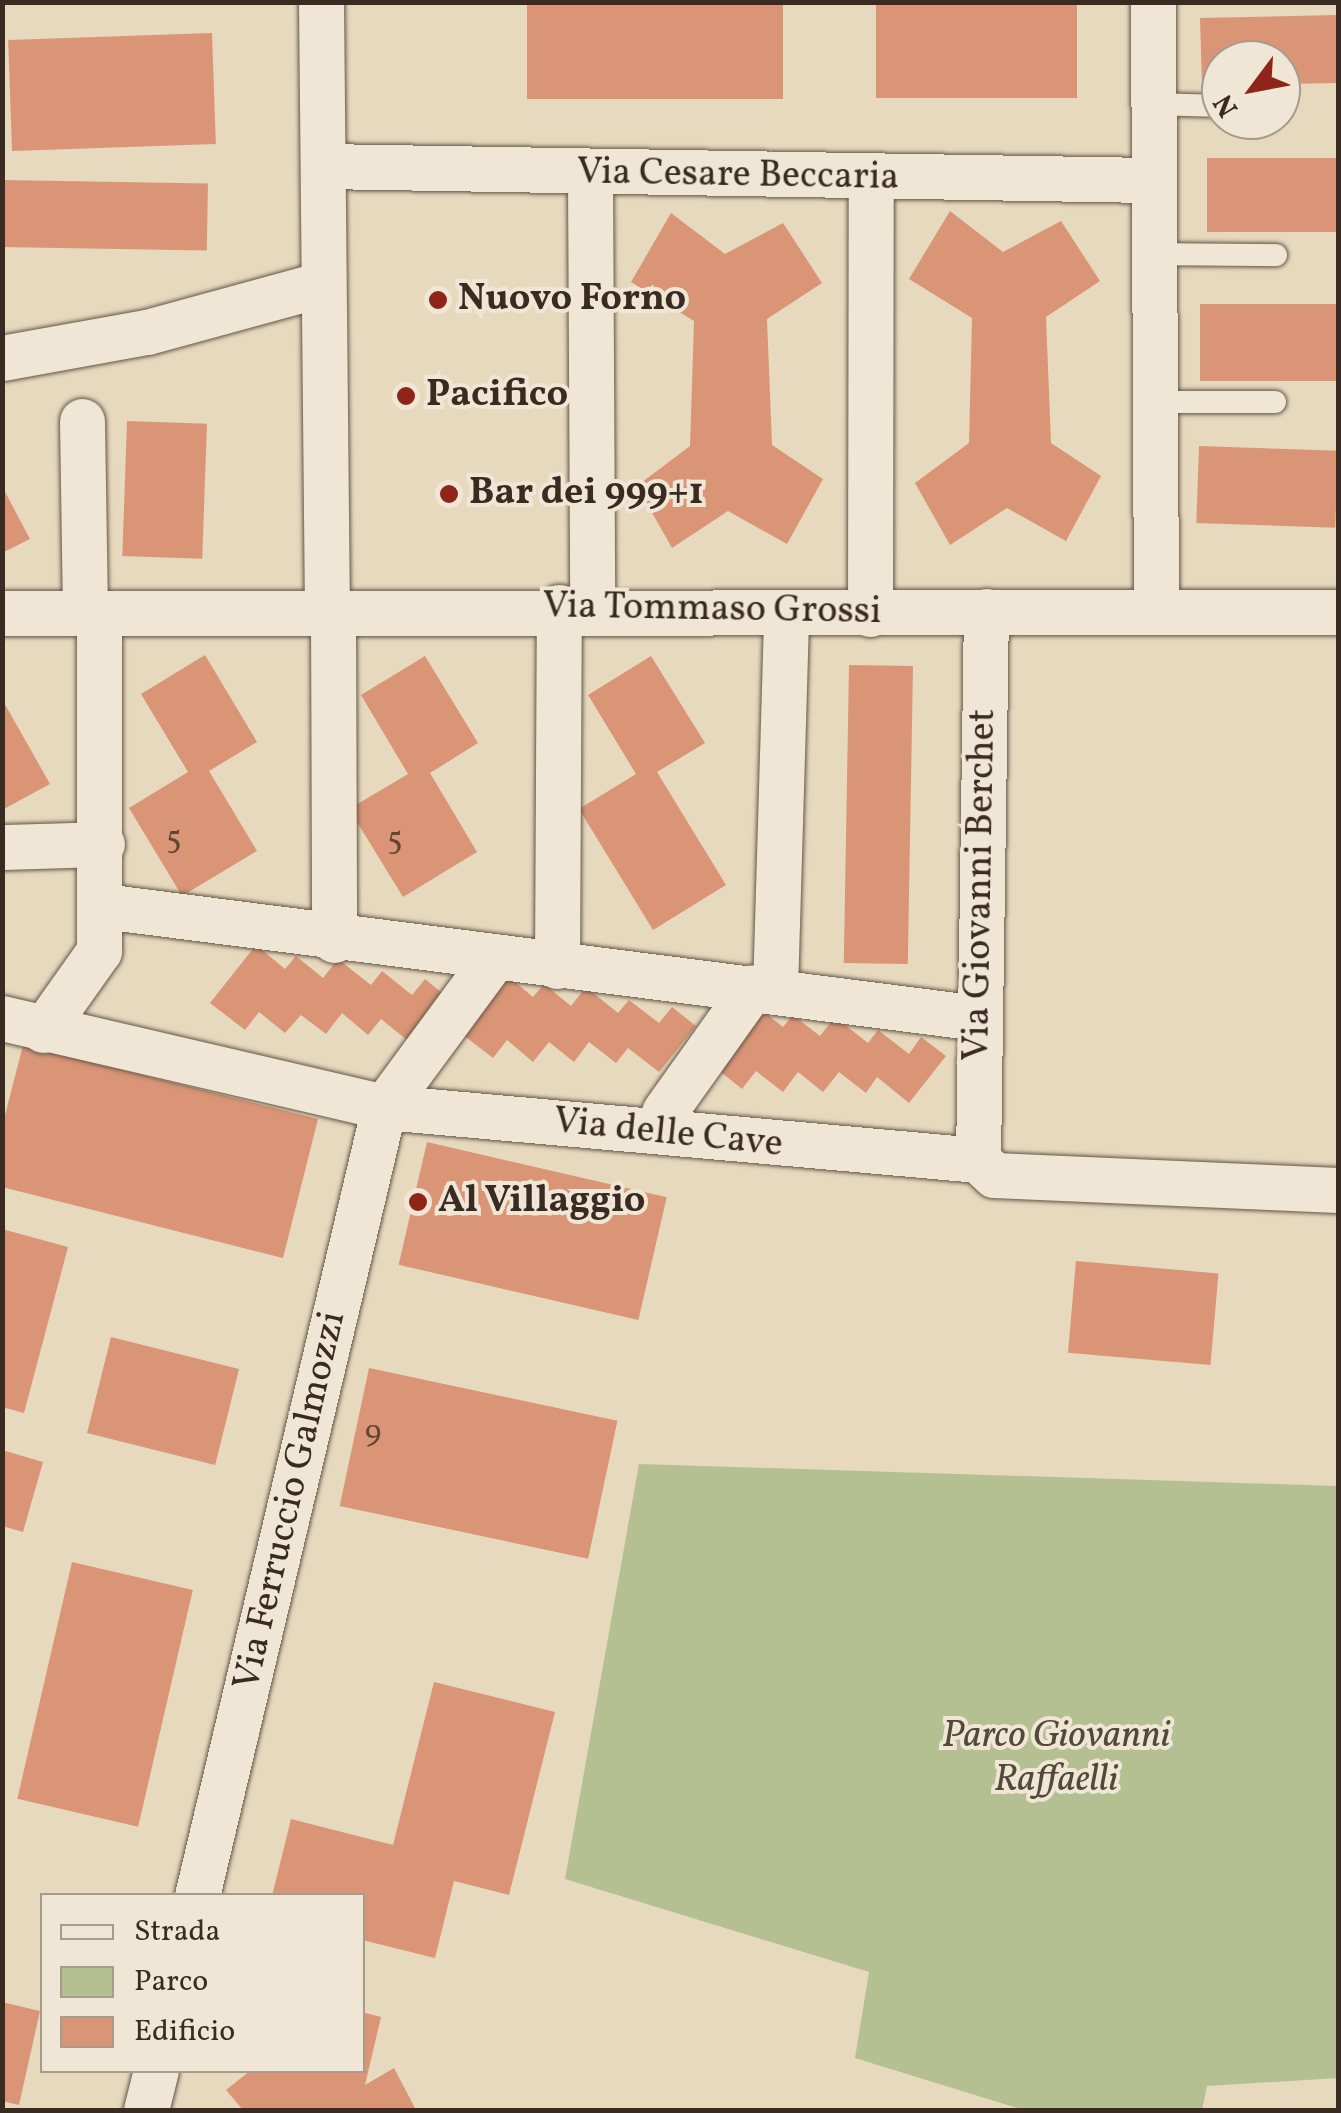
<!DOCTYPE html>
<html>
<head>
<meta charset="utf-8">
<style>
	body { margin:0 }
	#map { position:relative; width:1341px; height:2113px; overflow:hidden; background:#e7d9be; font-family:Vollkorn,serif }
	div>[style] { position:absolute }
	.green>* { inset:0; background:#b4bf92 }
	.building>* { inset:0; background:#d99576; transform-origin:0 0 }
	.roads { filter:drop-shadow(0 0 2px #645648) drop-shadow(0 0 2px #645648) }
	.service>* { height:22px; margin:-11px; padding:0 11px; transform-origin:11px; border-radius:11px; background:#efe6d5 }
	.minor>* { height:45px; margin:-22.5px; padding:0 22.5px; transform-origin:22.5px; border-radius:22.5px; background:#efe6d5 }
	.dots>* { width:28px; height:28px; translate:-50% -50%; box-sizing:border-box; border:5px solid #efe6d5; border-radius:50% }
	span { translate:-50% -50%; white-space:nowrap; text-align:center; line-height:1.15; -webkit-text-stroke:8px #efe6d5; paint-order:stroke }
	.number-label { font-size:32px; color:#614636 }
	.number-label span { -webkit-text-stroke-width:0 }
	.street-label { font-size:38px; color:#392b21 }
	.poi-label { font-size:38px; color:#392b21; font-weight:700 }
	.left { translate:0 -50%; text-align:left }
	.park-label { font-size:38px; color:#524938; font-style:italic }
	.frame { position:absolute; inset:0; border:5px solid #392b21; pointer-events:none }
	.legend { position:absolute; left:40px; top:1893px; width:325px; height:180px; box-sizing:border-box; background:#efe6d5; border:2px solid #a69b8d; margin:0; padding:12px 18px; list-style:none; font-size:30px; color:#392b21 }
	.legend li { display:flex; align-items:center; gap:20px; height:50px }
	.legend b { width:50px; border:2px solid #a69b8d }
	.north { position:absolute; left:1201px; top:40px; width:100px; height:100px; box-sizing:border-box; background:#efe6d5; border:2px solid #a69b8d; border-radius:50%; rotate:238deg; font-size:28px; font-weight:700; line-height:40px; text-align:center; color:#392b21 }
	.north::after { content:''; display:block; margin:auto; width:35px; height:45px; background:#8f2418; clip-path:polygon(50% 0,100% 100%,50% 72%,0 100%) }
</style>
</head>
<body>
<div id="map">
	<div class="green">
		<div style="clip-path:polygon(639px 1464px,1338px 1486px,1338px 2078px,1207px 2086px,1202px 2110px,1024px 2110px,855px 2058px,869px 1972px,565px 1879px)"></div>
	</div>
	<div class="building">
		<div style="left:527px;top:2px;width:256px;height:97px"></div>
		<div style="left:876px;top:2px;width:201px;height:96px"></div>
		<div style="clip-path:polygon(1338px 15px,1338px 83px,1281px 84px,1281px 60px,1221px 60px,1221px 85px,1202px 85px,1200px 18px)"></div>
		<div style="left:212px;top:33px;width:111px;height:204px;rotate:88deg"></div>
		<div style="left:1207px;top:158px;width:131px;height:74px"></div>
		<div style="left:2px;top:180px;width:206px;height:67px;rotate:1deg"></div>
		<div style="clip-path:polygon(950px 211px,1003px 252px,1061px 221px,1100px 281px,1046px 317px,1051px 443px,1101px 476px,1066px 541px,1007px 508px,950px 545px,915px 483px,969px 443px,972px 318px,909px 279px)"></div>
		<div style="clip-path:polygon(671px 213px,725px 254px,783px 223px,822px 283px,767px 319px,772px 445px,823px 479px,787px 544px,728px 511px,672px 548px,637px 486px,690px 446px,694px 321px,631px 282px)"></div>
		<div style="left:1200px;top:304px;width:138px;height:77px"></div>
		<div style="left:127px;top:421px;width:80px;height:135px;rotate:2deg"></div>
		<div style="left:1199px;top:446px;width:139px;height:77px;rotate:2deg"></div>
		<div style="clip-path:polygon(2px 486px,30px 539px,2px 553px)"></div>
		<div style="clip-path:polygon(205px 655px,257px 742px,209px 771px,257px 851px,182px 896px,129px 808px,188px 772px,141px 694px)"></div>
		<div style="clip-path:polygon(425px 656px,478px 743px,430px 773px,477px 852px,403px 897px,349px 809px,408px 774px,361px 695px)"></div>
		<div style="clip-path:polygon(651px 656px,705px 743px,657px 772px,726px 885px,653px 930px,579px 809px,636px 774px,588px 695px)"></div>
		<div style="left:849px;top:665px;width:64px;height:298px;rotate:1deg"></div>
		<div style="clip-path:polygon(2px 699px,50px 784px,2px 810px)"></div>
		<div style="clip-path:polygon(256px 945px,285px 969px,296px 956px,323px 978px,338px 959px,371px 985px,382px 971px,412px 995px,425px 979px,448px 998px,412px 1044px,381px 1019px,368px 1035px,342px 1013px,326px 1034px,301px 1015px,285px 1033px,259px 1012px,245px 1030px,210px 1003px)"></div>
		<div style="clip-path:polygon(504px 973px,533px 997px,544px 984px,571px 1006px,586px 987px,618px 1013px,629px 1000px,659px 1023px,672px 1007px,696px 1026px,659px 1072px,628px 1048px,616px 1063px,589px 1042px,574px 1062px,549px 1042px,533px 1062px,507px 1040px,493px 1058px,458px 1031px)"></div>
		<div style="clip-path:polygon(753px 1003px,783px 1027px,793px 1015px,820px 1036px,835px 1017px,868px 1043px,878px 1030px,909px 1054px,921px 1037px,946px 1056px,909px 1103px,877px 1077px,866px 1093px,839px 1072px,823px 1092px,798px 1072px,783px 1092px,756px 1071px,742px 1089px,707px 1061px)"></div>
		<div style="clip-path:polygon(23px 1045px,318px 1119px,283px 1258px,2px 1187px,2px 1127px)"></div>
		<div style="left:427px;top:1142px;width:246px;height:126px;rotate:13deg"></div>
		<div style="clip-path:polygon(2px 1229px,68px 1247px,24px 1413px,2px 1407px)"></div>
		<div style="left:1076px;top:1261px;width:143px;height:92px;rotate:5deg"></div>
		<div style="left:111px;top:1337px;width:132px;height:99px;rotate:14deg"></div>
		<div style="left:369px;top:1368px;width:254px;height:141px;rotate:12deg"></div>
		<div style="clip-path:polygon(2px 1450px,43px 1462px,23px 1532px,2px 1526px)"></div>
		<div style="left:72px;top:1562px;width:124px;height:243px;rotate:13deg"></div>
		<div style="clip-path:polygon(434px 1682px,555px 1712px,509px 1895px,454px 1881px,435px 1958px,362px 1940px,362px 1896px,272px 1896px,291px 1819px,393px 1845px)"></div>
		<div style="clip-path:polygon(2px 2002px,40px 2011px,19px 2105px,2px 2101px)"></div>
		<div style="clip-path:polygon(362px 2012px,381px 2017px,365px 2085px,394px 2068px,416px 2110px,243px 2110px,226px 2090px,251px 2070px,362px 2070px)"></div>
	</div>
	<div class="roads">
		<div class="service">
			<div style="left:1153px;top:104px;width:68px;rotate:1.7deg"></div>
			<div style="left:1152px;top:254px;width:124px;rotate:0.5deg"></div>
			<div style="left:1162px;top:402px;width:113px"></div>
		</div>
		<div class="minor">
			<div style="left:321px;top:2px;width:611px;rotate:89.44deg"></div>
			<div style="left:1153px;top:2px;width:610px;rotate:89.72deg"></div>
			<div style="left:323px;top:166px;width:829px;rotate:0.97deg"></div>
			<div style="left:590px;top:174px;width:432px;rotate:89.7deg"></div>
			<div style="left:2px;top:358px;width:147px;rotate:-10.2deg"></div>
			<div style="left:147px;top:332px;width:182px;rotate:-15.3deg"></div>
			<div style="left:82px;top:421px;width:193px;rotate:89.1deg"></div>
			<div style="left:333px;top:612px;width:328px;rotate:89.8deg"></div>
			<div style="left:2px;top:613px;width:1336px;rotate:-0.04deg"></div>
			<div style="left:870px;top:614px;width:435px;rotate:-89.9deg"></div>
			<div style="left:2px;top:847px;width:100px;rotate:-1.7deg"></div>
			<div style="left:103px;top:906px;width:882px;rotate:7.29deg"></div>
			<div style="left:557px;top:966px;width:359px;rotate:-89.7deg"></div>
			<div style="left:775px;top:991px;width:377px;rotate:-88.3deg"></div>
			<div style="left:2px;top:1018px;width:392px;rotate:13.1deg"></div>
			<div style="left:384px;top:1107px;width:596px;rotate:5.1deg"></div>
			<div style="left:978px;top:1160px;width:22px;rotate:43deg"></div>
			<div style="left:994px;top:1175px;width:344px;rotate:2.5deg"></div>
			<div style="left:43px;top:1030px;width:97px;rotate:-54.7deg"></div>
			<div style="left:99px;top:951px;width:336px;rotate:-90deg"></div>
			<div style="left:664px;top:1112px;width:153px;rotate:-54.5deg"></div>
			<div style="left:978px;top:1160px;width:549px;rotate:-89.17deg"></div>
			<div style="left:197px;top:1896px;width:811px;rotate:-76.67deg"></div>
			<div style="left:384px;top:1107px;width:184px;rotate:-53.6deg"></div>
			<div style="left:146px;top:2110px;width:41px;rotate:-76deg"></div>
		</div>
	</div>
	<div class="dots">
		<div style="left:438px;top:300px;background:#8f2418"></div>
		<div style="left:406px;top:396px;background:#8f2418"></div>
		<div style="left:449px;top:494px;background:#8f2418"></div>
		<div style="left:418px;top:1202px;background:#8f2418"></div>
	</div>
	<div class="number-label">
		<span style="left:174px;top:840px">5</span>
		<span style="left:395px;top:841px">5</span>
		<span style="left:373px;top:1433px">9</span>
	</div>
	<div class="street-label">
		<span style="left:738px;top:176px;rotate:1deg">Via Cesare Beccaria</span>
		<span style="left:712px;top:610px;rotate:1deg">Via Tommaso Grossi</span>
		<span style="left:981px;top:885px;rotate:-89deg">Via Giovanni Berchet</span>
		<span style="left:668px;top:1134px;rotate:6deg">Via delle Cave</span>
		<span style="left:291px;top:1501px;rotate:-77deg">Via Ferruccio Galmozzi</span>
	</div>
	<div class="poi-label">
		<span class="left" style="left:458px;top:300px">Nuovo Forno</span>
		<span class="left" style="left:426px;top:396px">Pacifico</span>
		<span class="left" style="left:469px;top:494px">Bar dei 999+1</span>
		<span class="left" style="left:438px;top:1202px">Al Villaggio</span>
	</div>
	<div class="park-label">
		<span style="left:1056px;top:1759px">Parco Giovanni<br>Raffaelli</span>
	</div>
	<div class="frame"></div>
	<ul class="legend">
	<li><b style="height:12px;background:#efe6d5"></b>Strada</li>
	<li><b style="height:28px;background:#b4bf92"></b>Parco</li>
	<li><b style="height:28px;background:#d99576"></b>Edificio</li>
	</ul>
	<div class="north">N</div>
</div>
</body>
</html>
